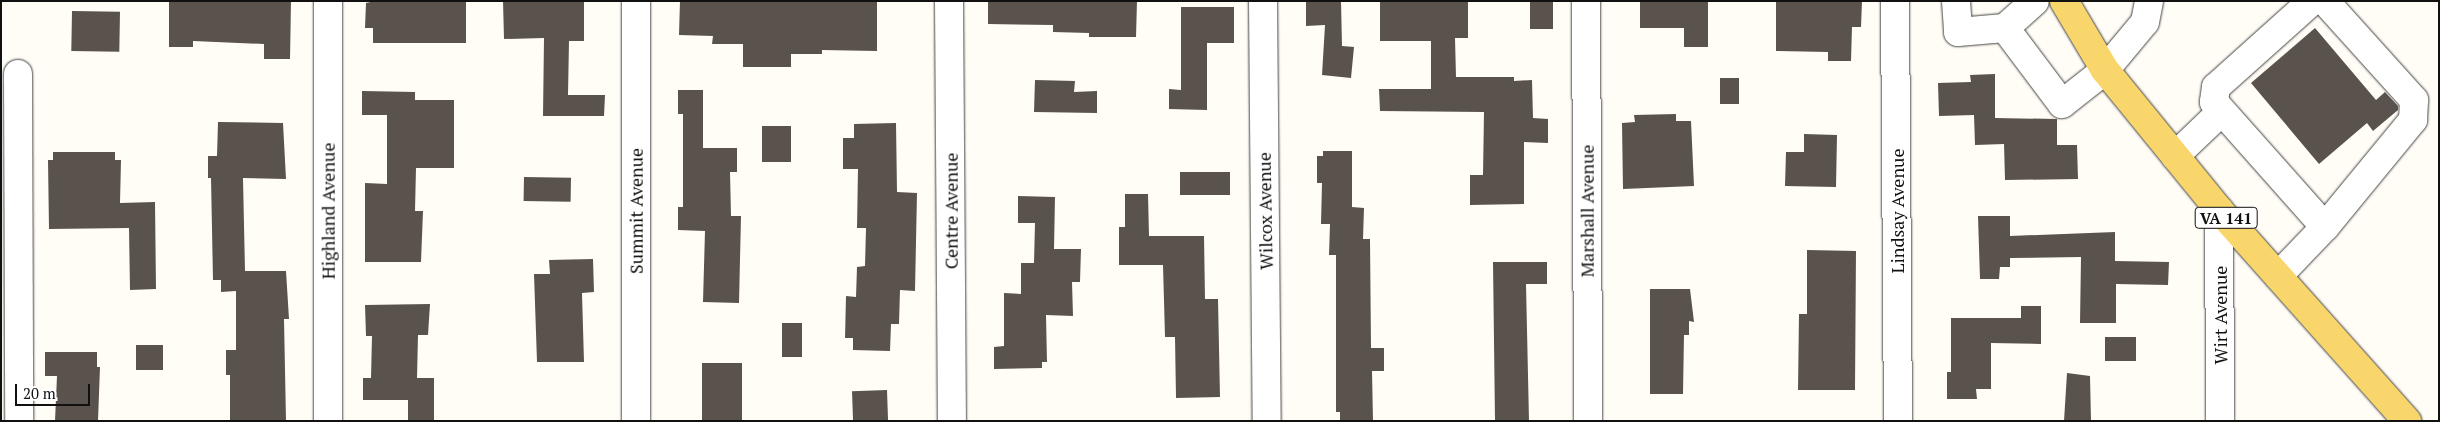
<!DOCTYPE html>
<html>
<head>
<meta charset="utf-8">
<style>
	body { margin:0 }
	#map { position:relative; width:2440px; height:422px; overflow:hidden; background:#fffdf5; font-family:"PT Serif",serif }
	div>[style] { position:absolute }
	.building>* { inset:0; background:#5a524d; transform-origin:0 0 }
	.roads { filter:drop-shadow(0 0 1px #444) drop-shadow(0 0 1px #444) }
	.minor>* { height:28px; margin:-14px; padding:0 14px; transform-origin:14px; border-radius:14px; background:#fff }
	.major>* { height:28px; margin:-14px; padding:0 14px; transform-origin:14px; border-radius:14px; background:#f9d66b }
	span { translate:-50% -50%; white-space:nowrap; text-align:center; line-height:1.15; -webkit-text-stroke:5px #fff; paint-order:stroke }
	.shield-label span { padding:1px 4px; background:#fff; border:1px solid; border-radius:4px; -webkit-text-stroke-width:0 }
	.shield-label { font-size:16px; color:#111; font-weight:700 }
	.street-label { font-size:18px; color:#111 }
	.frame { position:absolute; inset:0; border:2px solid #111; pointer-events:none }
	.scale { position:absolute; left:15px; top:384px; width:75px; height:22px; box-sizing:border-box; border:2px solid #111; border-top:0; padding-left:6px; font-size:15px; line-height:18px; white-space:nowrap; color:#111; -webkit-text-stroke:4px #fff; paint-order:stroke }
</style>
</head>
<body>
<div id="map">
	<div class="building">
		<div style="clip-path:polygon(169px 1px,291px 1px,290px 59px,264px 59px,264px 44px,193px 41px,193px 47px,169px 47px)"></div>
		<div style="clip-path:polygon(375px 1px,466px 1px,466px 43px,373px 43px,373px 28px,365px 28px,366px 3px)"></div>
		<div style="clip-path:polygon(503px 1px,584px 1px,584px 41px,569px 41px,568px 95px,605px 95px,604px 116px,543px 116px,544px 38px,504px 39px)"></div>
		<div style="clip-path:polygon(680px 1px,877px 1px,877px 51px,822px 50px,822px 54px,791px 54px,791px 67px,743px 67px,743px 44px,712px 44px,713px 36px,679px 35px)"></div>
		<div style="clip-path:polygon(988px 1px,1137px 1px,1136px 37px,1089px 37px,1089px 33px,1053px 32px,1053px 25px,988px 24px)"></div>
		<div style="clip-path:polygon(1306px 1px,1341px 1px,1342px 46px,1354px 47px,1351px 78px,1322px 75px,1325px 25px,1306px 26px)"></div>
		<div style="clip-path:polygon(1380px 1px,1468px 1px,1468px 38px,1455px 38px,1456px 77px,1514px 77px,1514px 81px,1532px 80px,1533px 118px,1548px 119px,1548px 143px,1524px 142px,1524px 204px,1470px 205px,1470px 175px,1483px 175px,1484px 112px,1380px 111px,1379px 89px,1431px 89px,1431px 41px,1380px 41px)"></div>
		<div style="left:1530px;top:1px;width:23px;height:28px"></div>
		<div style="clip-path:polygon(1640px 1px,1708px 1px,1708px 47px,1684px 47px,1684px 28px,1640px 28px)"></div>
		<div style="clip-path:polygon(1776px 1px,1862px 1px,1861px 27px,1852px 27px,1851px 61px,1828px 61px,1828px 52px,1776px 51px)"></div>
		<div style="clip-path:polygon(1181px 7px,1234px 7px,1234px 43px,1207px 43px,1207px 110px,1169px 109px,1169px 89px,1181px 90px)"></div>
		<div style="left:72px;top:11px;width:48px;height:40px;rotate:1deg"></div>
		<div style="clip-path:polygon(2315px 28px,2376px 100px,2385px 92px,2398px 106px,2398px 110px,2373px 131px,2367px 123px,2319px 164px,2251px 83px)"></div>
		<div style="clip-path:polygon(1995px 74px,1995px 118px,2057px 119px,2057px 145px,2077px 145px,2078px 179px,2005px 180px,2004px 144px,1975px 145px,1974px 115px,1939px 116px,1938px 83px,1971px 82px,1970px 75px)"></div>
		<div style="left:1720px;top:78px;width:19px;height:26px"></div>
		<div style="clip-path:polygon(1035px 80px,1075px 81px,1074px 92px,1097px 91px,1097px 113px,1034px 112px)"></div>
		<div style="clip-path:polygon(678px 90px,703px 90px,703px 148px,737px 148px,737px 172px,730px 172px,731px 216px,741px 216px,739px 303px,703px 302px,705px 231px,678px 230px,678px 207px,683px 207px,683px 114px,678px 114px)"></div>
		<div style="clip-path:polygon(362px 91px,415px 92px,415px 100px,454px 100px,454px 168px,416px 168px,415px 211px,423px 211px,421px 262px,365px 262px,365px 183px,387px 184px,387px 115px,362px 115px)"></div>
		<div style="clip-path:polygon(1676px 114px,1676px 121px,1691px 121px,1694px 186px,1623px 189px,1622px 123px,1635px 122px,1634px 115px)"></div>
		<div style="clip-path:polygon(218px 122px,283px 123px,286px 179px,243px 178px,245px 271px,286px 271px,289px 319px,284px 319px,286px 421px,230px 421px,230px 375px,226px 375px,226px 350px,236px 350px,236px 291px,221px 292px,221px 280px,213px 280px,211px 178px,208px 178px,208px 156px,217px 156px)"></div>
		<div style="clip-path:polygon(896px 123px,897px 192px,917px 193px,915px 291px,900px 290px,899px 324px,891px 324px,890px 351px,853px 350px,853px 338px,845px 338px,846px 296px,856px 297px,857px 267px,865px 266px,866px 228px,857px 228px,858px 169px,843px 169px,843px 138px,854px 138px,854px 124px)"></div>
		<div style="left:762px;top:126px;width:29px;height:36px"></div>
		<div style="clip-path:polygon(1804px 134px,1837px 135px,1836px 187px,1785px 186px,1786px 152px,1804px 152px)"></div>
		<div style="clip-path:polygon(1323px 151px,1352px 151px,1352px 207px,1364px 208px,1363px 239px,1370px 239px,1371px 348px,1384px 348px,1384px 371px,1372px 371px,1373px 421px,1340px 421px,1340px 412px,1336px 412px,1336px 255px,1329px 255px,1330px 224px,1321px 224px,1322px 183px,1317px 183px,1317px 156px,1323px 156px)"></div>
		<div style="clip-path:polygon(53px 152px,115px 152px,115px 160px,121px 160px,120px 203px,155px 202px,156px 289px,130px 290px,129px 228px,49px 229px,48px 160px,53px 160px)"></div>
		<div style="left:1180px;top:172px;width:50px;height:23px"></div>
		<div style="left:524px;top:177px;width:47px;height:24px;rotate:1deg"></div>
		<div style="clip-path:polygon(1125px 194px,1148px 194px,1149px 236px,1204px 236px,1205px 299px,1218px 299px,1220px 397px,1176px 398px,1175px 337px,1165px 337px,1163px 265px,1119px 265px,1119px 227px,1125px 227px)"></div>
		<div style="clip-path:polygon(1018px 196px,1055px 197px,1054px 249px,1081px 249px,1080px 282px,1072px 282px,1073px 316px,1046px 315px,1047px 362px,1042px 362px,1042px 368px,994px 369px,994px 347px,1004px 346px,1004px 293px,1021px 294px,1021px 263px,1034px 263px,1035px 223px,1018px 223px)"></div>
		<div style="clip-path:polygon(1978px 216px,2010px 216px,2010px 236px,2115px 232px,2115px 261px,2169px 262px,2168px 285px,2116px 284px,2116px 323px,2080px 323px,2081px 257px,2010px 258px,2010px 267px,2000px 267px,1999px 279px,1980px 279px)"></div>
		<div style="clip-path:polygon(1807px 250px,1856px 251px,1855px 390px,1798px 390px,1799px 314px,1807px 314px)"></div>
		<div style="clip-path:polygon(593px 259px,594px 292px,582px 293px,584px 362px,537px 362px,534px 274px,550px 274px,549px 260px)"></div>
		<div style="clip-path:polygon(1493px 262px,1547px 262px,1547px 284px,1526px 284px,1529px 421px,1495px 421px)"></div>
		<div style="clip-path:polygon(1650px 289px,1690px 289px,1694px 322px,1689px 321px,1689px 335px,1684px 335px,1683px 394px,1650px 394px)"></div>
		<div style="clip-path:polygon(430px 304px,428px 335px,418px 335px,417px 378px,434px 378px,434px 421px,408px 421px,408px 400px,363px 400px,363px 378px,371px 378px,372px 336px,366px 336px,365px 305px)"></div>
		<div style="clip-path:polygon(2021px 306px,2041px 306px,2041px 344px,1991px 343px,1991px 389px,1976px 389px,1977px 399px,1947px 399px,1947px 372px,1951px 372px,1951px 318px,2021px 318px)"></div>
		<div style="left:782px;top:323px;width:20px;height:34px"></div>
		<div style="left:2105px;top:337px;width:31px;height:24px"></div>
		<div style="left:136px;top:345px;width:27px;height:25px"></div>
		<div style="clip-path:polygon(45px 352px,97px 352px,97px 367px,100px 367px,98px 421px,55px 421px,57px 376px,45px 376px)"></div>
		<div style="left:702px;top:363px;width:40px;height:58px"></div>
		<div style="clip-path:polygon(2067px 373px,2090px 376px,2091px 421px,2064px 421px)"></div>
		<div style="left:887px;top:390px;width:31px;height:35px;rotate:88deg"></div>
	</div>
	<div class="roads">
		<div class="minor">
			<div style="left:636px;top:1px;width:420px;rotate:90deg"></div>
			<div style="left:949px;top:1px;width:420px;rotate:89.6deg"></div>
			<div style="left:1263px;top:1px;width:420px;rotate:89.5deg"></div>
			<div style="left:1586px;top:1px;width:420px;rotate:89.7deg"></div>
			<div style="left:1895px;top:1px;width:420px;rotate:89.6deg"></div>
			<div style="left:1956px;top:1px;width:31px;rotate:86deg"></div>
			<div style="left:1958px;top:32px;width:47px;rotate:-4.9deg"></div>
			<div style="left:2005px;top:28px;width:95px;rotate:53.1deg"></div>
			<div style="left:2062px;top:104px;width:55px;rotate:-38.3deg"></div>
			<div style="left:2105px;top:70px;width:62px;rotate:-50.2deg"></div>
			<div style="left:2145px;top:22px;width:21px;rotate:-79deg"></div>
			<div style="left:2312px;top:1px;width:129px;rotate:138.1deg"></div>
			<div style="left:2216px;top:87px;width:15px;rotate:98deg"></div>
			<div style="left:2214px;top:102px;width:167px;rotate:48.4deg"></div>
			<div style="left:2005px;top:28px;width:40px;rotate:-42deg"></div>
			<div style="left:18px;top:74px;width:347px;rotate:89.8deg"></div>
			<div style="left:2175px;top:156px;width:62px;rotate:-43.7deg"></div>
			<div style="left:2219px;top:210px;width:211px;rotate:89.7deg"></div>
			<div style="left:2278px;top:276px;width:68px;rotate:-46.2deg"></div>
			<div style="left:2325px;top:227px;width:139px;rotate:-50.6deg"></div>
			<div style="left:2413px;top:120px;width:20px;rotate:-87deg"></div>
			<div style="left:2414px;top:100px;width:133px;rotate:-132deg"></div>
			<div style="left:328px;top:421px;width:420px;rotate:-90deg"></div>
		</div>
		<div class="major">
			<div style="left:2064px;top:1px;width:80px;rotate:59.3deg"></div>
			<div style="left:2105px;top:70px;width:181px;rotate:50.8deg"></div>
			<div style="left:2219px;top:210px;width:283px;rotate:48.3deg"></div>
		</div>
	</div>
	<div class="shield-label">
		<span style="left:2226px;top:218px">VA 141</span>
	</div>
	<div class="street-label">
		<span style="left:328px;top:211px;rotate:-90deg">Highland Avenue</span>
		<span style="left:636px;top:211px;rotate:-90deg">Summit Avenue</span>
		<span style="left:951px;top:211px;rotate:-90deg">Centre Avenue</span>
		<span style="left:1265px;top:211px;rotate:-91deg">Wilcox Avenue</span>
		<span style="left:1587px;top:211px;rotate:-90deg">Marshall Avenue</span>
		<span style="left:1897px;top:211px;rotate:-90deg">Lindsay Avenue</span>
		<span style="left:2220px;top:315px;rotate:-90deg">Wirt Avenue</span>
	</div>
	<div class="frame"></div>
	<div class="scale">20 m</div>
</div>
</body>
</html>
